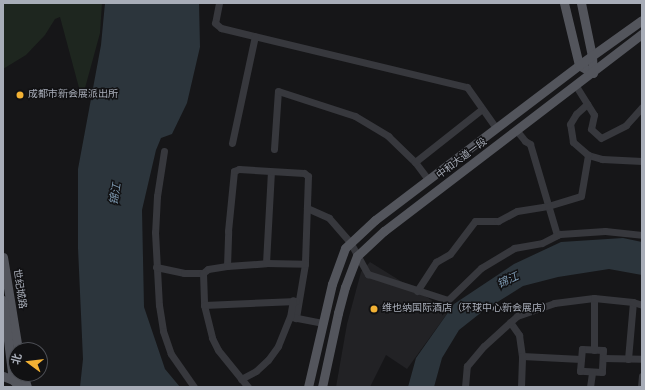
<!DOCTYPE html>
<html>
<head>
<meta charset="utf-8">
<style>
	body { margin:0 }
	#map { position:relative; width:645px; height:390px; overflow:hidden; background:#161618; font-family:"Fira Sans","Noto Sans SC",sans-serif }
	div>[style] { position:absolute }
	.built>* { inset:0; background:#222225 }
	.green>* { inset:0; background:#1e261f }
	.water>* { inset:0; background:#2c353c }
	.minor>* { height:7px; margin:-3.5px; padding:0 3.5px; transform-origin:3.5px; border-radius:3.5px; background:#37383d }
	.major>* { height:9px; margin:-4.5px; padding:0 4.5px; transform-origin:4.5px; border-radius:4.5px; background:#53555c }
	.dots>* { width:11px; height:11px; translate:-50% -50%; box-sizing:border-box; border:2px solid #111113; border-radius:50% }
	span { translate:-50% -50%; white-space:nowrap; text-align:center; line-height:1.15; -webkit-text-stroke:3px #111113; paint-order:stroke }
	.poi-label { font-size:10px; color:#a8adb8 }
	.left { translate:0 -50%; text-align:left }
	.street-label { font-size:10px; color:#a8adb8 }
	.water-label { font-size:11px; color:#7f9bb3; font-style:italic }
	.frame { position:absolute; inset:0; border:4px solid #a8adb8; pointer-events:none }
	.north { position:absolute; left:8px; top:342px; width:40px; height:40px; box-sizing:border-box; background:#111113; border:1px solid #4d4f55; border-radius:50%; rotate:285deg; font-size:11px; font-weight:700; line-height:16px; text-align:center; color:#a8adb8 }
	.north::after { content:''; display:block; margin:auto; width:14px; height:18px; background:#f2b134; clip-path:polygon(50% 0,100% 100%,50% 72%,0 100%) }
</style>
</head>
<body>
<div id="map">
	<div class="built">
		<div style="clip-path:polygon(370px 262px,449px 311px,407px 369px,386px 355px,370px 387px,336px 387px,347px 324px,361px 272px)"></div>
	</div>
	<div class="green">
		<div style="clip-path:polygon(3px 3px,102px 3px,100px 33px,82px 99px,60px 17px,55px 19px,45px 35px,26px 55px,3px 69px)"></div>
	</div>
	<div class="water">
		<div style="clip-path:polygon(105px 3px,199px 3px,200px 47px,187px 103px,172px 134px,161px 138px,156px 150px,142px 210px,144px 307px,165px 369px,180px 387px,80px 387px,83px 359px,78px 248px,78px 169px,101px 45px)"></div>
		<div style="clip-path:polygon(623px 238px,642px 242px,642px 275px,609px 269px,558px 277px,523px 286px,483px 311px,459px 330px,442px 358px,434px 387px,408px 387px,416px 358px,454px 304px,514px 264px,561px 242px)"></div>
	</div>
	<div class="minor">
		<div style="left:219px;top:3px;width:20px;rotate:101deg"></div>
		<div style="left:215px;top:23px;width:8px;rotate:40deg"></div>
		<div style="left:221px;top:28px;width:253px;rotate:13.5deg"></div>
		<div style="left:467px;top:87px;width:50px;rotate:54.7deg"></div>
		<div style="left:576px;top:86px;width:34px;rotate:58deg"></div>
		<div style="left:594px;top:115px;width:14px;rotate:102deg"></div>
		<div style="left:591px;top:129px;width:13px;rotate:42deg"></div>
		<div style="left:601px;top:138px;width:28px;rotate:-27deg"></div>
		<div style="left:626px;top:125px;width:24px;rotate:-48deg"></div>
		<div style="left:517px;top:131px;width:13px;rotate:51deg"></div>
		<div style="left:525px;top:141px;width:6px;rotate:31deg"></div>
		<div style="left:530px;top:144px;width:95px;rotate:73.5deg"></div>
		<div style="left:232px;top:143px;width:109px;rotate:-77.9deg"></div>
		<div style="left:274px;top:149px;width:58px;rotate:-86.1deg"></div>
		<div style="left:278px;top:91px;width:81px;rotate:18deg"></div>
		<div style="left:355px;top:116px;width:39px;rotate:31deg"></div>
		<div style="left:388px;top:136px;width:37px;rotate:44deg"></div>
		<div style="left:415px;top:162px;width:21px;rotate:53deg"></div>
		<div style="left:164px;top:151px;width:46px;rotate:98.8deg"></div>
		<div style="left:157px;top:196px;width:36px;rotate:93deg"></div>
		<div style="left:155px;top:232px;width:73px;rotate:86.9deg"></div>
		<div style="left:159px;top:305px;width:26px;rotate:81deg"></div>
		<div style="left:163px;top:331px;width:24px;rotate:71deg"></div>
		<div style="left:171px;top:354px;width:40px;rotate:55.1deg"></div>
		<div style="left:588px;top:155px;width:15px;rotate:16deg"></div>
		<div style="left:602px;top:159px;width:40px;rotate:2.9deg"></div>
		<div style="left:415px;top:162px;width:85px;rotate:-38.3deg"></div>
		<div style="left:307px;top:208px;width:24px;rotate:24deg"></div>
		<div style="left:329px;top:218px;width:32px;rotate:49deg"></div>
		<div style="left:350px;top:242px;width:37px;rotate:61deg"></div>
		<div style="left:368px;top:274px;width:84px;rotate:18deg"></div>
		<div style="left:448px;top:300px;width:46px;rotate:-44.1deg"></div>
		<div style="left:481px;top:268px;width:39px;rotate:-31deg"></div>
		<div style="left:514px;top:248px;width:28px;rotate:-10deg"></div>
		<div style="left:542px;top:243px;width:20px;rotate:-27deg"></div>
		<div style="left:560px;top:234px;width:45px;rotate:-3.8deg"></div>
		<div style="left:605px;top:231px;width:37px;rotate:6deg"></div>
		<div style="left:266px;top:263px;width:91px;rotate:-86.9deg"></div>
		<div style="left:227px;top:266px;width:35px;rotate:-88deg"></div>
		<div style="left:228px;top:231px;width:60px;rotate:-84.3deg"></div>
		<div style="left:234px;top:171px;width:5px;rotate:-22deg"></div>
		<div style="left:239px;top:169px;width:65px;rotate:3.5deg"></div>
		<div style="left:304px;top:173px;width:5px;rotate:37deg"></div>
		<div style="left:308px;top:176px;width:88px;rotate:92deg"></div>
		<div style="left:305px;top:264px;width:55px;rotate:99.5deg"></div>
		<div style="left:156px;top:267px;width:29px;rotate:12deg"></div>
		<div style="left:184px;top:273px;width:19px"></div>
		<div style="left:203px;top:273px;width:6px;rotate:-39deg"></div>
		<div style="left:208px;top:269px;width:19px;rotate:-9deg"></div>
		<div style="left:227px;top:266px;width:39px;rotate:-4deg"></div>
		<div style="left:266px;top:263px;width:39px;rotate:1deg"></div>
		<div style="left:203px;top:273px;width:32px;rotate:88deg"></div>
		<div style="left:204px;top:305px;width:34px;rotate:76deg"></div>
		<div style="left:212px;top:338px;width:13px;rotate:63deg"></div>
		<div style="left:218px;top:350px;width:48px;rotate:51deg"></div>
		<div style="left:417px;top:291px;width:35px;rotate:-57deg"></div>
		<div style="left:436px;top:262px;width:16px;rotate:-30deg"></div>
		<div style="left:450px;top:254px;width:41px;rotate:-52.9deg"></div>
		<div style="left:475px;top:221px;width:23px"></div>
		<div style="left:498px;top:221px;width:21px;rotate:-28deg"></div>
		<div style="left:517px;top:211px;width:31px;rotate:-9deg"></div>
		<div style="left:548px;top:206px;width:34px;rotate:-17deg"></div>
		<div style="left:581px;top:196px;width:42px;rotate:-80.3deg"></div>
		<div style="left:588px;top:155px;width:20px;rotate:-139deg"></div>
		<div style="left:573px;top:142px;width:18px;rotate:-99deg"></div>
		<div style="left:570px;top:124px;width:12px;rotate:-59deg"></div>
		<div style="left:576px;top:114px;width:15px;rotate:-42deg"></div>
		<div style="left:204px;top:305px;width:92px;rotate:-2.5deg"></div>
		<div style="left:292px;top:317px;width:32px;rotate:11deg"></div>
		<div style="left:510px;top:322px;width:16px;rotate:55deg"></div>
		<div style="left:519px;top:335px;width:21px;rotate:82deg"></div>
		<div style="left:522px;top:356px;width:59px;rotate:2.9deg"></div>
		<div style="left:582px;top:349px;width:21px;rotate:3deg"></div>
		<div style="left:603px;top:350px;width:22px;rotate:93deg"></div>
		<div style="left:602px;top:372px;width:22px;rotate:-177deg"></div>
		<div style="left:580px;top:371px;width:22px;rotate:-85deg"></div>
		<div style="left:594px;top:350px;width:52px;rotate:-90deg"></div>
		<div style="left:603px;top:358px;width:39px;rotate:1deg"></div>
		<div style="left:628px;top:359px;width:57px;rotate:-85deg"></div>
		<div style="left:241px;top:379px;width:17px;rotate:-28deg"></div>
		<div style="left:256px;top:371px;width:16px;rotate:-43deg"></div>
		<div style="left:268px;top:360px;width:17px;rotate:-54deg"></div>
		<div style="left:278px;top:346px;width:31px;rotate:-68deg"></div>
		<div style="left:290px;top:317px;width:17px;rotate:-80deg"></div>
		<div style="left:465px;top:387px;width:21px;rotate:-85deg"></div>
		<div style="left:467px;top:366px;width:26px;rotate:-50deg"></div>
		<div style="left:484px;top:346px;width:45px;rotate:-42.3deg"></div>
		<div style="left:517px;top:316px;width:39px;rotate:-19deg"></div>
		<div style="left:554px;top:303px;width:40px;rotate:-7.1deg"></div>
		<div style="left:594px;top:298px;width:39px;rotate:6deg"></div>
		<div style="left:633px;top:302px;width:9px;rotate:18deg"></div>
		<div style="left:521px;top:387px;width:31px;rotate:-88deg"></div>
		<div style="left:590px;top:387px;width:15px;rotate:-82deg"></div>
		<div style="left:641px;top:387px;width:11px;rotate:-85deg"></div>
	</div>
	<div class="major">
		<div style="left:564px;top:3px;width:64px;rotate:76.4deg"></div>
		<div style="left:579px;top:65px;width:16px;rotate:30deg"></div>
		<div style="left:581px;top:3px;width:54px;rotate:78.3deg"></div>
		<div style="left:592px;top:56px;width:17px;rotate:87deg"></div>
		<div style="left:3px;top:257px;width:94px;rotate:80.8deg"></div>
		<div style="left:3px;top:300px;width:73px;rotate:82.9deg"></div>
		<div style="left:12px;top:372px;width:17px;rotate:65deg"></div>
		<div style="left:23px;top:374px;width:14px;rotate:73deg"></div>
		<div style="left:3px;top:376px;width:11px;rotate:22deg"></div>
		<div style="left:13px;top:380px;width:6px;rotate:45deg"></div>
		<div style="left:308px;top:387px;width:106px;rotate:-76.9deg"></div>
		<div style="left:332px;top:284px;width:38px;rotate:-70deg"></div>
		<div style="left:345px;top:248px;width:41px;rotate:-43deg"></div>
		<div style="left:375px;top:220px;width:256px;rotate:-37.2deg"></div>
		<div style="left:579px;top:65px;width:77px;rotate:-35.5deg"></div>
		<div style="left:322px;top:387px;width:76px;rotate:-77.8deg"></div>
		<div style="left:338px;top:313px;width:27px;rotate:-75deg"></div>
		<div style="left:345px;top:287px;width:33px;rotate:-69deg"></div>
		<div style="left:357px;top:256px;width:37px;rotate:-43deg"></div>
		<div style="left:384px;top:231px;width:325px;rotate:-37.4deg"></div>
	</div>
	<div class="dots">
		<div style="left:20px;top:95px;background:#f2b134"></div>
		<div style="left:374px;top:309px;background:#f2b134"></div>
	</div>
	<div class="poi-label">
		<span class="left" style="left:28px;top:95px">成都市新会展派出所</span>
		<span class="left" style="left:382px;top:309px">维也纳国际酒店（环球中心新会展店）</span>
	</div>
	<div class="street-label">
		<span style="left:462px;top:159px;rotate:-37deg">中和大道一段</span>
		<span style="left:19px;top:289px;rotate:81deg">世纪城路</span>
	</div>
	<div class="water-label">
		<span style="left:116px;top:194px;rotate:-81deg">锦江</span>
		<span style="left:508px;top:281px;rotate:-25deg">锦江</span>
	</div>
	<div class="frame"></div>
	<div class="north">北</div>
</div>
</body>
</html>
